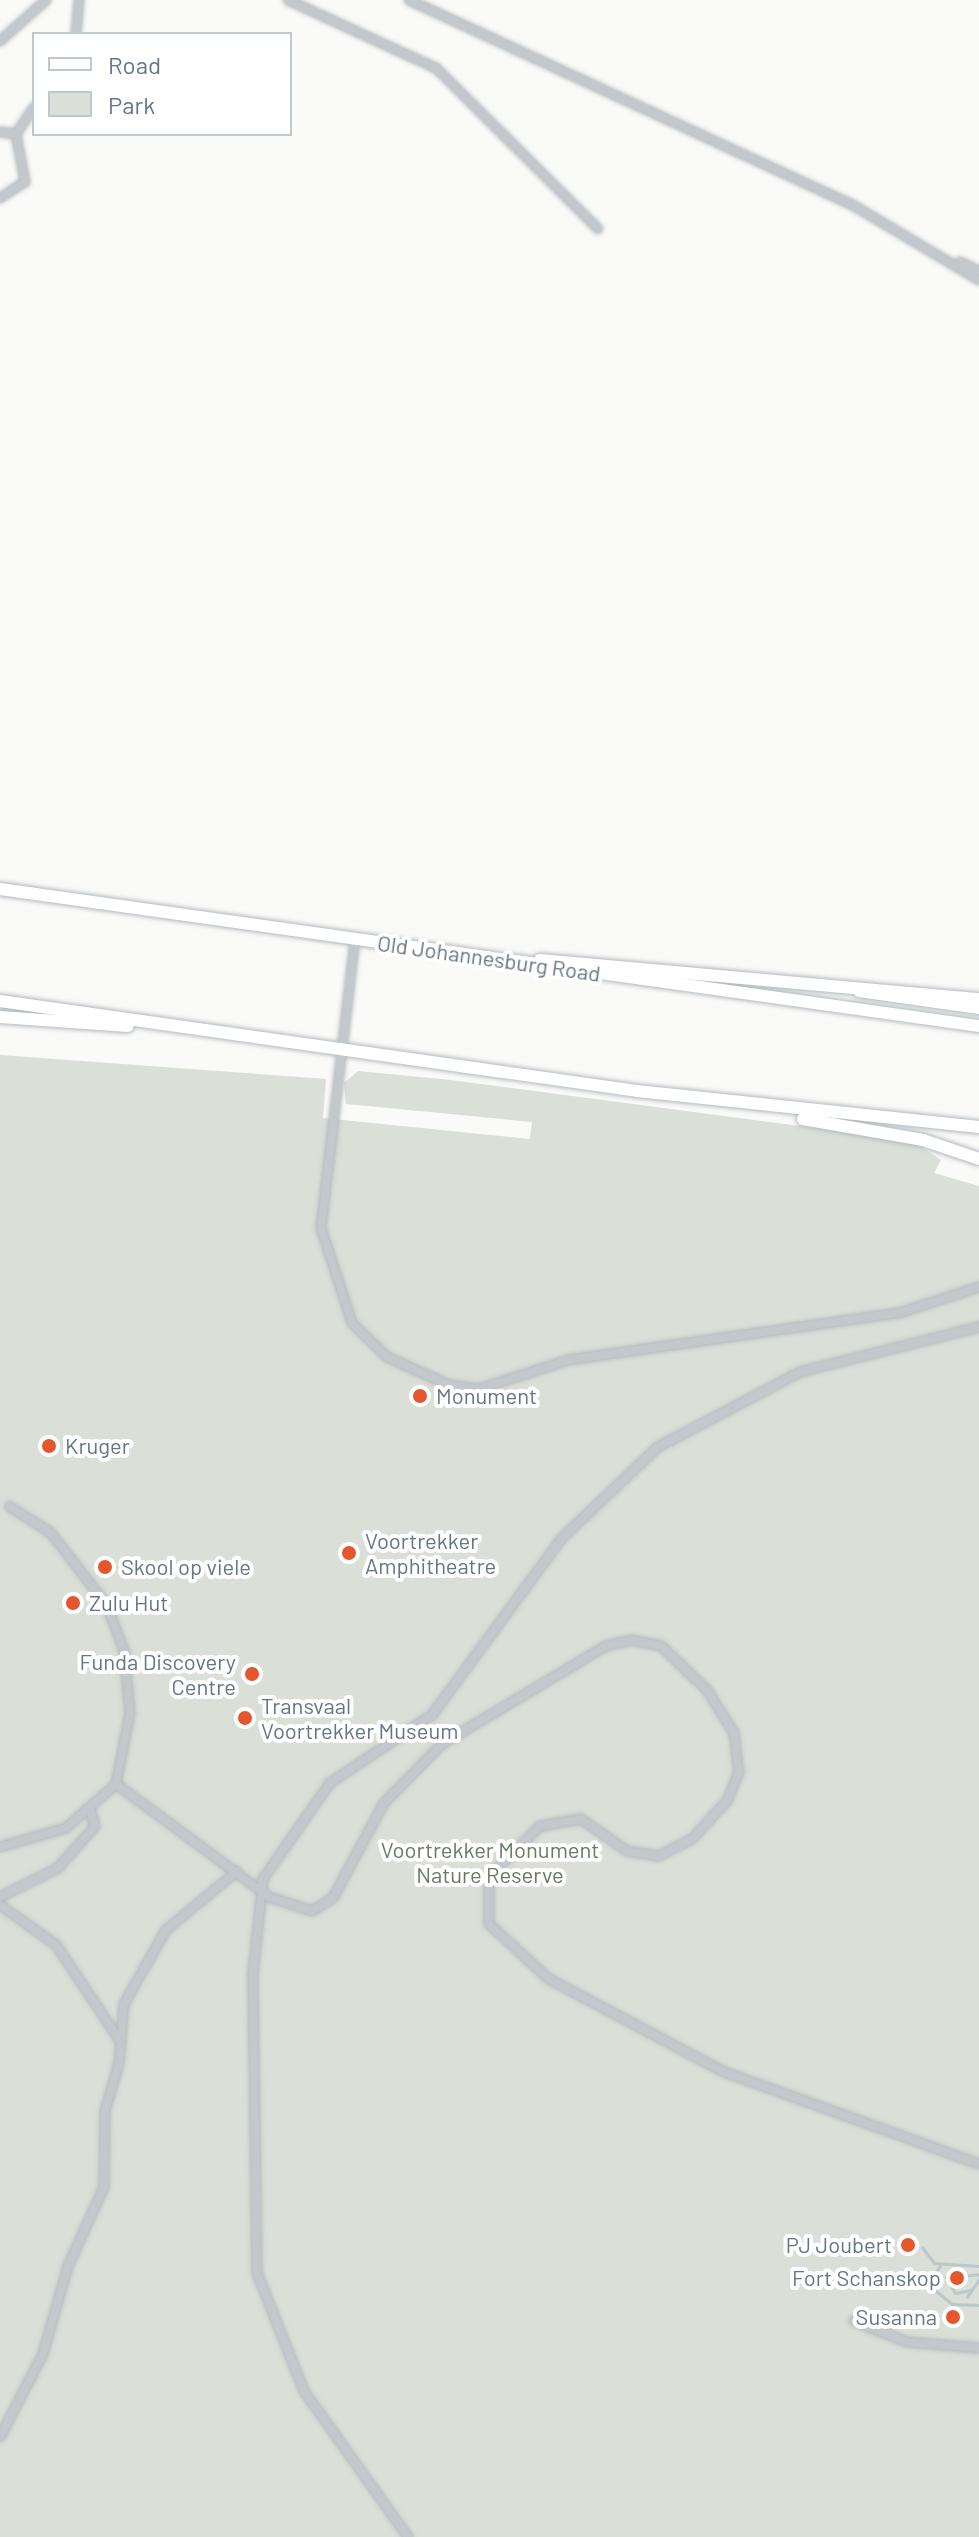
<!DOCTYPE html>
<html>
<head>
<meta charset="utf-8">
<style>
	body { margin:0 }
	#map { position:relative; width:979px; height:2537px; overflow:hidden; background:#fafaf8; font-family:Barlow,sans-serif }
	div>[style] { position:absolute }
	.green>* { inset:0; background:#dadfd7 }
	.stream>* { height:3px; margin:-1.5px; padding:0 1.5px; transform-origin:1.5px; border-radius:1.5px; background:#bbc7cb }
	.roads { filter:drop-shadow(0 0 2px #b3babf) drop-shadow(0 0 2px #b3babf) }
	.street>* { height:8px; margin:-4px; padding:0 4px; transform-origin:4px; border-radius:4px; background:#c3c8cc }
	.secondary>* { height:12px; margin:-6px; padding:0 6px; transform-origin:6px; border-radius:6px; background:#fff }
	.dots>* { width:22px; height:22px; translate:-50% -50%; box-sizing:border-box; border:4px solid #fff; border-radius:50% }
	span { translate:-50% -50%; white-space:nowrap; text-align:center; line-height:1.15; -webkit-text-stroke:8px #fff; paint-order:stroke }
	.street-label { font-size:22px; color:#657683 }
	.poi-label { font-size:22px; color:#657683 }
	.left { translate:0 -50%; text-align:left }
	.right { translate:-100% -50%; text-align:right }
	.park-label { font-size:22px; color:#687a64 }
	.legend { position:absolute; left:32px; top:32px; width:260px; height:104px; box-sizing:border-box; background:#fff; border:2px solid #c1c8cd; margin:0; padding:10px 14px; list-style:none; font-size:24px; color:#657683 }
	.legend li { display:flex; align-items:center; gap:16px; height:40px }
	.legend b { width:40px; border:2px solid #c1c8cd }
</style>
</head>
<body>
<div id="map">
	<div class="green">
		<div style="clip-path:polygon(0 1055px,326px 1079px,323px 1118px,530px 1139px,532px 1122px,346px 1104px,344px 1083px,358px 1071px,451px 1080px,875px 1136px,920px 1146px,941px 1160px,934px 1173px,979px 1186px,979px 2537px,0 2537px)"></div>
	</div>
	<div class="stream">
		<div style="left:922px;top:2247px;width:20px;rotate:53deg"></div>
		<div style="left:934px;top:2263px;width:45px;rotate:3.8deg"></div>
		<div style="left:940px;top:2266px;width:14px;rotate:126deg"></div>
		<div style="left:932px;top:2277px;width:15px;rotate:74deg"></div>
		<div style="left:936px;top:2291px;width:21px;rotate:39deg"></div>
		<div style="left:952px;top:2304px;width:27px;rotate:2deg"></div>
		<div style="left:971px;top:2290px;width:16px;rotate:169deg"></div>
		<div style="left:955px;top:2293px;width:18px;rotate:-119deg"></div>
		<div style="left:946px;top:2277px;width:33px;rotate:-5deg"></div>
		<div style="left:967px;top:2297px;width:22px;rotate:-56deg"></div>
	</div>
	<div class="roads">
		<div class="street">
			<div style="left:288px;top:0;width:163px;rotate:24.7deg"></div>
			<div style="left:436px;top:68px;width:228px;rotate:44.8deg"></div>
			<div style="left:409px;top:0;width:487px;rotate:24.8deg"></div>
			<div style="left:851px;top:204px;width:149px;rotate:30.7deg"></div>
			<div style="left:76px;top:34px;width:34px;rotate:-85deg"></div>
			<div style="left:0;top:41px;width:62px;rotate:-41.7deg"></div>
			<div style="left:0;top:132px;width:16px;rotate:7deg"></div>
			<div style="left:0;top:198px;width:30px;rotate:-33deg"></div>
			<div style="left:25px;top:182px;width:49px;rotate:-100.6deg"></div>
			<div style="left:16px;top:134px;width:32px;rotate:-56deg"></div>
			<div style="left:960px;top:262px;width:21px;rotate:25deg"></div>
			<div style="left:355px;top:939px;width:291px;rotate:96.7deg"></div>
			<div style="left:321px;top:1228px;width:100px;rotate:71.9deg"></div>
			<div style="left:352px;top:1323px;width:49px;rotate:44.2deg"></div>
			<div style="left:387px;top:1357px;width:68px;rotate:24.3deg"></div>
			<div style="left:449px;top:1385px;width:30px;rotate:8deg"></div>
			<div style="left:479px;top:1389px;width:94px;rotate:-18deg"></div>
			<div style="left:568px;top:1360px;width:334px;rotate:-8.1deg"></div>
			<div style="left:899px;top:1313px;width:84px;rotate:-18deg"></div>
			<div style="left:116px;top:1784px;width:190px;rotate:36.4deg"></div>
			<div style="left:269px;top:1897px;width:45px;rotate:18deg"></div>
			<div style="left:312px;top:1911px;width:25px;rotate:-32deg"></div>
			<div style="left:333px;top:1898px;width:108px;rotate:-61.8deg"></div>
			<div style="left:384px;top:1803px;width:83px;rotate:-45.5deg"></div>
			<div style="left:442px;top:1744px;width:191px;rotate:-30.9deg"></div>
			<div style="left:606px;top:1646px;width:26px;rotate:-13deg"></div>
			<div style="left:631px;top:1640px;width:31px;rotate:11deg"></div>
			<div style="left:661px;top:1646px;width:64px;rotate:43.7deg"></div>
			<div style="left:707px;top:1690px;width:51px;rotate:57.9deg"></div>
			<div style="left:734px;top:1733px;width:39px;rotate:83deg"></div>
			<div style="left:739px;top:1772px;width:31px;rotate:112deg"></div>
			<div style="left:727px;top:1801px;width:52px;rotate:132.6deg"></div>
			<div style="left:692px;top:1839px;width:38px;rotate:153deg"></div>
			<div style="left:658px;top:1856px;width:31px;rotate:-171deg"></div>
			<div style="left:627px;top:1851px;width:56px;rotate:-145.2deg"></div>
			<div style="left:581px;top:1819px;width:42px;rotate:170.3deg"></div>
			<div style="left:540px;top:1826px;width:72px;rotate:135deg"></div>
			<div style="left:489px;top:1877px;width:47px;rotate:90deg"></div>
			<div style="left:489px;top:1924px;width:81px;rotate:42.5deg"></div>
			<div style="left:549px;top:1979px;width:196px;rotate:28deg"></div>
			<div style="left:722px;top:2071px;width:273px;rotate:19.9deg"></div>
			<div style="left:0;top:1847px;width:69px;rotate:-16.1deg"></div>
			<div style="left:66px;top:1828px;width:67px;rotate:-41.3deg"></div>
			<div style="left:116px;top:1784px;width:72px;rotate:-78.8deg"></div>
			<div style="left:130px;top:1713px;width:63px;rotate:-95.4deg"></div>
			<div style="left:124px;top:1650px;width:49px;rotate:-111.4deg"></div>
			<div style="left:106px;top:1604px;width:90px;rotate:-127.8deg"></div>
			<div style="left:51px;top:1533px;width:49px;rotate:-147.6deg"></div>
			<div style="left:0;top:1897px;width:65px;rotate:-26.6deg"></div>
			<div style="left:58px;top:1868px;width:56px;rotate:-48.6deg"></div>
			<div style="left:95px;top:1826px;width:17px;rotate:-107deg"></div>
			<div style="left:0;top:1905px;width:69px;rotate:35.5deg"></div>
			<div style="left:56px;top:1945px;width:113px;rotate:56.2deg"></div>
			<div style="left:854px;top:2321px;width:57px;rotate:21.6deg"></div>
			<div style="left:907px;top:2342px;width:72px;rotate:4.8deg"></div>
			<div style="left:0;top:2437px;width:93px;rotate:-62.6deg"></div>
			<div style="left:43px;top:2354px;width:91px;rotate:-74.1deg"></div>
			<div style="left:68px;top:2266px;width:87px;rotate:-65.5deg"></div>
			<div style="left:104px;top:2187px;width:76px;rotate:-89.2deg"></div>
			<div style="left:105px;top:2111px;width:50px;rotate:-73.7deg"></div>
			<div style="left:119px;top:2063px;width:59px;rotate:-85.2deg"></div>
			<div style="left:124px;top:2004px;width:85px;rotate:-60.4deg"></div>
			<div style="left:166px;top:1930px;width:92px;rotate:-39.7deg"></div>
			<div style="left:408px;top:2537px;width:179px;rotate:-125.5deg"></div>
			<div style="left:304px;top:2391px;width:127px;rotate:-111.7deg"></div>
			<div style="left:257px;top:2273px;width:300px;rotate:-90.8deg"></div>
			<div style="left:253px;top:1973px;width:95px;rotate:-83.9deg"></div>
			<div style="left:263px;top:1879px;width:117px;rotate:-55.1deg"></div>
			<div style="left:330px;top:1783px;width:123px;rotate:-33.7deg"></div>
			<div style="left:432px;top:1715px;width:220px;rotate:-53.7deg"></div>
			<div style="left:562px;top:1538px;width:132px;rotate:-43.5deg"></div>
			<div style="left:658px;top:1447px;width:161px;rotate:-27.8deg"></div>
			<div style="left:800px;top:1372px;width:185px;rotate:-14.1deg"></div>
		</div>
		<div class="secondary">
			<div style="left:0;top:889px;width:989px;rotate:7.97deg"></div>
			<div style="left:540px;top:960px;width:441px;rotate:5.1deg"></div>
			<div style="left:859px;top:991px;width:121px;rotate:8.1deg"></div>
			<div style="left:0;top:1001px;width:643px;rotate:8.04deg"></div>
			<div style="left:637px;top:1091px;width:344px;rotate:6deg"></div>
			<div style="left:0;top:1017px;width:128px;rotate:4deg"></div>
			<div style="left:803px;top:1119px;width:122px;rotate:9.9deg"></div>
			<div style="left:923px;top:1140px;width:59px;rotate:18.7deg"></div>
		</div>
	</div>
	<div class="dots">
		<div style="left:420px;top:1396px;background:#e4572e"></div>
		<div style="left:49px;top:1446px;background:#e4572e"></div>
		<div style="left:349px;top:1553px;background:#e4572e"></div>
		<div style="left:105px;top:1567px;background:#e4572e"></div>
		<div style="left:73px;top:1603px;background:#e4572e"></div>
		<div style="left:252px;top:1674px;background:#e4572e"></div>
		<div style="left:245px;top:1718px;background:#e4572e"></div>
		<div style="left:908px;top:2245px;background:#e4572e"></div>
		<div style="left:957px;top:2278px;background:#e4572e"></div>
		<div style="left:953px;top:2317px;background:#e4572e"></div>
	</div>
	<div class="street-label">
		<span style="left:489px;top:958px;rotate:8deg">Old Johannesburg Road</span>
	</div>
	<div class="poi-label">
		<span class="left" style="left:436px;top:1396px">Monument</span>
		<span class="left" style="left:65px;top:1446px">Kruger</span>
		<span class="left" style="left:365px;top:1553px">Voortrekker<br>Amphitheatre</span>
		<span class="left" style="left:121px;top:1567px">Skool op viele</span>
		<span class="left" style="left:89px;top:1603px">Zulu Hut</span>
		<span class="right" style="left:236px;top:1674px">Funda Discovery<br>Centre</span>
		<span class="left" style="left:261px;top:1718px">Transvaal<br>Voortrekker Museum</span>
		<span class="right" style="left:892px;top:2245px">PJ Joubert</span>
		<span class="right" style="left:941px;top:2278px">Fort Schanskop</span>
		<span class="right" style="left:937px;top:2317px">Susanna</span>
	</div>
	<div class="park-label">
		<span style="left:490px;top:1862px">Voortrekker Monument<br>Nature Reserve</span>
	</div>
	<ul class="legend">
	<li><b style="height:10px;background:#fff"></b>Road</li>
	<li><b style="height:22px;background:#dadfd7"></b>Park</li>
	</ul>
</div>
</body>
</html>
